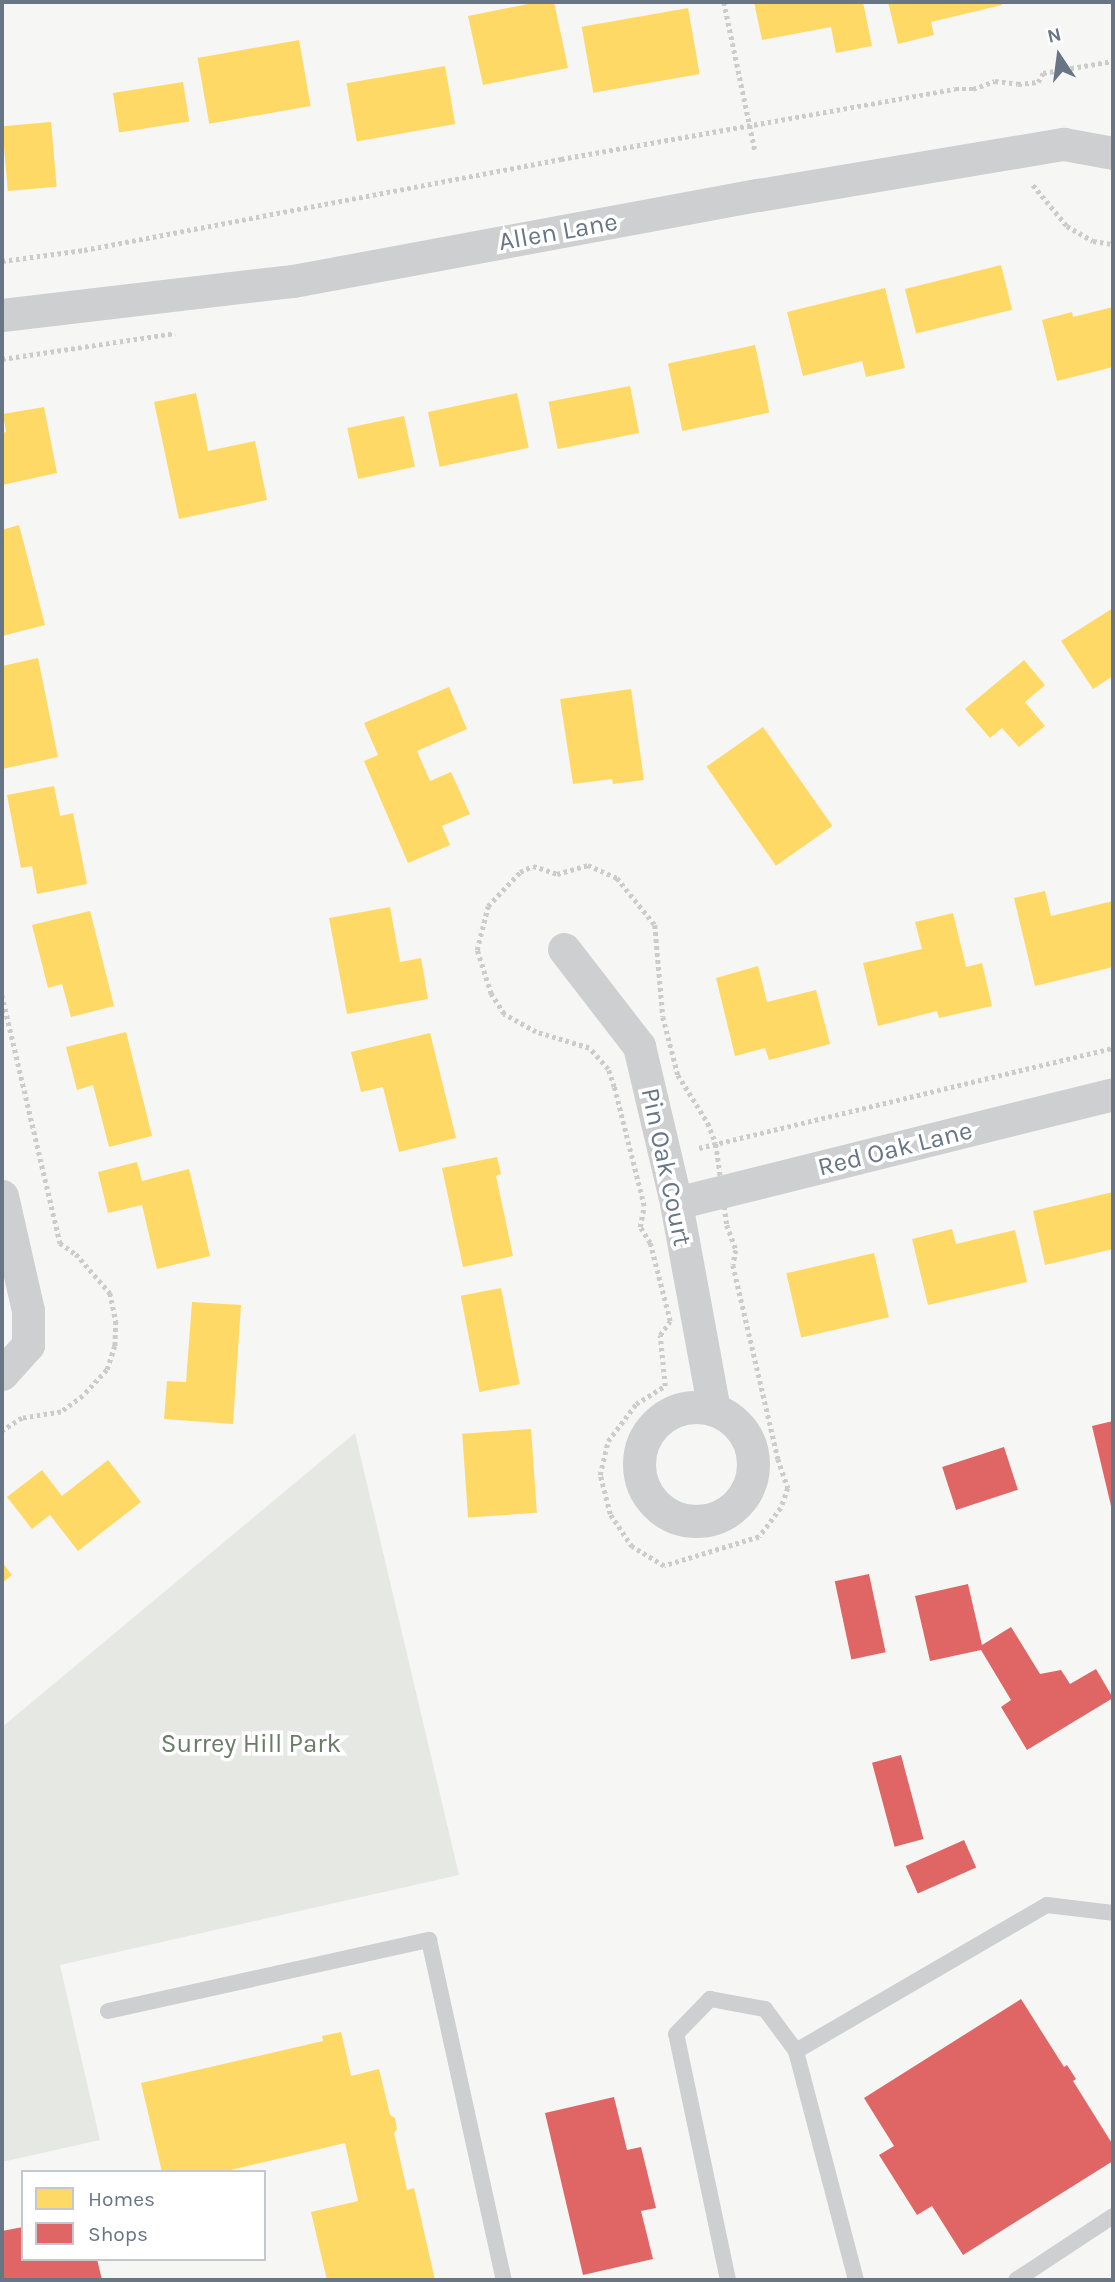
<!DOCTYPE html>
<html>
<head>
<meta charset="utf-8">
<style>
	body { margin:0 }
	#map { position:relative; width:1115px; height:2282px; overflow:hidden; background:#f6f6f5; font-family:Karla,sans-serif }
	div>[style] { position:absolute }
	.green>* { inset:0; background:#e6e9e3 }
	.homes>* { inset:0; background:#ffd966; transform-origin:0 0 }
	.shops>* { inset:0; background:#e06666; transform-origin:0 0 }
	.path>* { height:4.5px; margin-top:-2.25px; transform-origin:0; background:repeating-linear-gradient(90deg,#cccccd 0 3.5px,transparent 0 7px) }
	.service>* { height:16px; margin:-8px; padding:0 8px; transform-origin:8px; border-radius:8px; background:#cecfd0 }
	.minor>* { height:33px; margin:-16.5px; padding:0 16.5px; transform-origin:16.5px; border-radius:16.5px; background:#cecfd0 }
	.minor>.ring { margin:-16.5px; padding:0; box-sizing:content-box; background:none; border:33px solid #cecfd0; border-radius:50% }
	span { translate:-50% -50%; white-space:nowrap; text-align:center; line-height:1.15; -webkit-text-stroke:7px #fff; paint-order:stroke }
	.street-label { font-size:26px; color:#677585 }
	.park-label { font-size:26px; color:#687c66 }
	.frame { position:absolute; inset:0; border:4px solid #677585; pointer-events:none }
	.legend { position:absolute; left:21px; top:2170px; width:245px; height:91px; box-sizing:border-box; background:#fff; border:2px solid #c2c8ce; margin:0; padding:9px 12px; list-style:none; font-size:21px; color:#677585 }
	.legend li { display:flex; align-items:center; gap:14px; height:35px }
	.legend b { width:35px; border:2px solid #c2c8ce }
	.north { position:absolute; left:1024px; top:21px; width:70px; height:70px; -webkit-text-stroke:5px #fff; paint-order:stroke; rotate:347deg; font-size:19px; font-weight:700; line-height:28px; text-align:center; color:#677585 }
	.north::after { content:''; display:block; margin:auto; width:24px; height:32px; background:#677585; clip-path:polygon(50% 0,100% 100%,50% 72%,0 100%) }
</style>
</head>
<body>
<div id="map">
	<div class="green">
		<div style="clip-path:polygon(355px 1433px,459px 1875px,60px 1965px,100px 2140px,2px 2162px,2px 1727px)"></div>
	</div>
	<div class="homes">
		<div style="clip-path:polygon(538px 2px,554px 2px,568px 68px,483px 85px,468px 16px)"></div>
		<div style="clip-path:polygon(754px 2px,863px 2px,872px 46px,836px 53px,831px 27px,762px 40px)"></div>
		<div style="clip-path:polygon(888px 2px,1001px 2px,1002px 5px,931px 22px,934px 35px,898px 44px)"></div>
		<div style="left:688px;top:8px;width:67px;height:108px;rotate:80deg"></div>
		<div style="left:299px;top:40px;width:67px;height:103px;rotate:80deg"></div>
		<div style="left:445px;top:66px;width:59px;height:100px;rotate:80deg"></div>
		<div style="left:183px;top:82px;width:40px;height:71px;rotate:81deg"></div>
		<div style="left:51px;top:122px;width:65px;height:49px;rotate:85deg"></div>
		<div style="left:1001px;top:265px;width:46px;height:99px;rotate:76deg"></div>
		<div style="clip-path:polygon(885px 288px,905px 368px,866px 377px,862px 361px,803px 376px,787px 312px)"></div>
		<div style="clip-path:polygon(1113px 307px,1113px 367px,1057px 381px,1042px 320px,1072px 312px,1073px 317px)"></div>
		<div style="left:755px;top:345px;width:69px;height:89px;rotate:78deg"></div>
		<div style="left:630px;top:386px;width:48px;height:83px;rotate:79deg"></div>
		<div style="clip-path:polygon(196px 393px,208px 451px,255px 441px,267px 500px,179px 519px,154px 402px)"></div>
		<div style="left:517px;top:393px;width:56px;height:91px;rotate:78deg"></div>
		<div style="clip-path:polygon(44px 407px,57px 473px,2px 485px,2px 433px,6px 432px,3px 414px)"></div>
		<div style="left:404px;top:416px;width:52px;height:58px;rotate:78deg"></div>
		<div style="clip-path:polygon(19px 525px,45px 625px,2px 636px,2px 530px)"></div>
		<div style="clip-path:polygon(1113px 608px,1113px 676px,1093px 689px,1061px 641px)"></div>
		<div style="clip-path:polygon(38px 658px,58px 757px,2px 769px,2px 666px)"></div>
		<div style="clip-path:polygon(1024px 660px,1045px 685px,1025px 702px,1045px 726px,1019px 747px,1002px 728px,990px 738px,965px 709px)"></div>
		<div style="clip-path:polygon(449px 687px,467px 729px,417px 751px,430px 781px,451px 772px,470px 814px,442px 826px,450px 845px,408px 863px,364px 761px,378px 755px,364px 723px)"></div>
		<div style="clip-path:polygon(631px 689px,644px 780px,613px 784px,612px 779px,573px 784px,560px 699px)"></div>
		<div style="left:763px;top:727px;width:121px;height:69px;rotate:55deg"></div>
		<div style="clip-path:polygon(54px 786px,60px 816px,73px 813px,87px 884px,37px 894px,32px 866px,21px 868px,7px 795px)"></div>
		<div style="clip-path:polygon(1045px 891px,1051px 916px,1113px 901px,1113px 967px,1035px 986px,1014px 898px)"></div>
		<div style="clip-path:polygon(390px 907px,400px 962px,421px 958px,428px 999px,347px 1014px,329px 918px)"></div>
		<div style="clip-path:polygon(90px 911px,114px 1006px,71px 1017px,62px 984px,48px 988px,32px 925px)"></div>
		<div style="clip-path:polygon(953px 913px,966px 967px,982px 963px,992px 1006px,939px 1018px,937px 1011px,878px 1026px,863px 963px,922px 949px,915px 922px)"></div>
		<div style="clip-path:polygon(758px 966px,767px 1002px,816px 990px,830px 1044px,769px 1060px,765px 1048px,735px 1056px,716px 978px)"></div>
		<div style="clip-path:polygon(126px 1032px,152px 1136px,109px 1147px,93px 1085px,77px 1090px,66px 1047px)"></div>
		<div style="clip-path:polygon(430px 1033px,456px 1138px,399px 1152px,383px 1087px,361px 1092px,351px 1052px)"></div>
		<div style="clip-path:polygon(497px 1157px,501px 1174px,496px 1176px,513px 1256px,463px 1267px,442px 1168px)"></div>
		<div style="clip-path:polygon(137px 1162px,142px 1181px,189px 1169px,210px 1256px,157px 1269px,142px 1205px,108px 1213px,98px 1172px)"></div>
		<div style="clip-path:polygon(1113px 1192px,1113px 1249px,1045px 1265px,1033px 1211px)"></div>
		<div style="clip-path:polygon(952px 1229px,956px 1244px,1015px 1230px,1027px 1282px,928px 1305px,912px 1239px)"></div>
		<div style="left:874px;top:1253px;width:66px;height:90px;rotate:77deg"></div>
		<div style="left:501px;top:1288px;width:98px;height:41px;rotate:79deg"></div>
		<div style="clip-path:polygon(192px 1302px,241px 1305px,233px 1424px,164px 1419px,167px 1381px,186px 1382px)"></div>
		<div style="left:531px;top:1429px;width:84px;height:69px;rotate:86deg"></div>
		<div style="clip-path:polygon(108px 1460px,141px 1502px,78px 1551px,50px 1515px,32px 1529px,7px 1497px,42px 1470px,62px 1496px)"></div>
		<div style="clip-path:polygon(2px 1562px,12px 1575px,2px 1583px)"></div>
		<div style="clip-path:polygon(341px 2032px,351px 2076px,379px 2069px,390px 2115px,395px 2118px,397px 2129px,394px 2133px,407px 2190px,414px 2188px,435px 2280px,327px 2280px,311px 2212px,358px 2201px,345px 2143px,222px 2172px,162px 2172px,141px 2083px,323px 2041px,322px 2036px)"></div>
	</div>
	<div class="shops">
		<div style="clip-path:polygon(1113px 1421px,1113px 1509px,1112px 1510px,1092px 1426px)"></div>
		<div style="left:1004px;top:1447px;width:45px;height:65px;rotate:72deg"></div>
		<div style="left:869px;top:1574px;width:80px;height:35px;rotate:78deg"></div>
		<div style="clip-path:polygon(968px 1584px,982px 1645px,1011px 1627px,1040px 1674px,1061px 1670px,1070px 1684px,1096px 1669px,1113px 1698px,1027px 1750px,1001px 1707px,1011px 1700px,981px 1650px,930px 1661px,915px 1596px)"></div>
		<div style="left:901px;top:1755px;width:87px;height:30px;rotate:75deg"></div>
		<div style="left:964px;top:1840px;width:30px;height:64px;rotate:66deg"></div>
		<div style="clip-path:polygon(1021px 1999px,1064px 2067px,1067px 2065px,1076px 2079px,1073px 2081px,1113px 2145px,1113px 2161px,963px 2255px,932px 2206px,917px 2215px,879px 2155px,894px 2146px,864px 2098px)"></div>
		<div style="clip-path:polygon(614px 2097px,627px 2150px,641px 2147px,656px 2208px,641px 2211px,653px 2259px,583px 2275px,545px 2113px)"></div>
		<div style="clip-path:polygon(23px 2227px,23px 2259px,97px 2259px,102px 2280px,2px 2280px,2px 2231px)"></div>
	</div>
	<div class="path">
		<div style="left:724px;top:2px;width:152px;rotate:78.2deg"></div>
		<div style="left:1033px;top:185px;width:53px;rotate:50.3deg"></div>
		<div style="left:1067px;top:226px;width:30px;rotate:30deg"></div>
		<div style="left:1093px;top:241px;width:20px;rotate:9deg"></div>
		<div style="left:2px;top:261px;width:83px;rotate:-7.6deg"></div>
		<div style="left:84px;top:250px;width:486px;rotate:-10.8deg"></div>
		<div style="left:561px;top:159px;width:400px;rotate:-10.1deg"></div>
		<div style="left:955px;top:89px;width:18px"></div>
		<div style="left:973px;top:89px;width:23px;rotate:-20deg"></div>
		<div style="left:995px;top:81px;width:23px;rotate:7deg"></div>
		<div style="left:1018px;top:84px;width:20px;rotate:-6deg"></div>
		<div style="left:1038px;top:82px;width:10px;rotate:-61deg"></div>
		<div style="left:1043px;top:73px;width:71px;rotate:-9.7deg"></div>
		<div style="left:2px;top:359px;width:175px;rotate:-8.5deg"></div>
		<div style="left:588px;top:865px;width:32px;rotate:24deg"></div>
		<div style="left:617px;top:878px;width:60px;rotate:51deg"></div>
		<div style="left:655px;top:925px;width:92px;rotate:85deg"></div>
		<div style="left:663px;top:1017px;width:60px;rotate:75.5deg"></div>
		<div style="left:678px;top:1075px;width:57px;rotate:58deg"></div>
		<div style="left:708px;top:1123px;width:22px;rotate:69deg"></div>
		<div style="left:716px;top:1144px;width:82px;rotate:82.3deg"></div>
		<div style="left:727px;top:1225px;width:27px;rotate:70deg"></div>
		<div style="left:736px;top:1250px;width:15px;rotate:101deg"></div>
		<div style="left:733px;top:1265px;width:199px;rotate:76.9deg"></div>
		<div style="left:778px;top:1459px;width:31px;rotate:71deg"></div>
		<div style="left:788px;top:1488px;width:21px;rotate:109deg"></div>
		<div style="left:781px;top:1508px;width:36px;rotate:127deg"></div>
		<div style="left:759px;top:1537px;width:99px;rotate:163deg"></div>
		<div style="left:664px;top:1566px;width:37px;rotate:-149deg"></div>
		<div style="left:632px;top:1547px;width:40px;rotate:-124deg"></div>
		<div style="left:610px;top:1514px;width:40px;rotate:-104.4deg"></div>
		<div style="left:600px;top:1475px;width:35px;rotate:-77deg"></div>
		<div style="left:608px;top:1441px;width:46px;rotate:-52.9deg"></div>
		<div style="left:636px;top:1404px;width:34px;rotate:-32deg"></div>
		<div style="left:665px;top:1386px;width:51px;rotate:-95.6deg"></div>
		<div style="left:660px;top:1335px;width:17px;rotate:-54deg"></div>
		<div style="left:670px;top:1321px;width:81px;rotate:-104.4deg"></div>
		<div style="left:650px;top:1243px;width:19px;rotate:-122deg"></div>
		<div style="left:640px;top:1227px;width:21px;rotate:-79deg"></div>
		<div style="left:644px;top:1206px;width:123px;rotate:-104.1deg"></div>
		<div style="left:614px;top:1087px;width:19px;rotate:-108deg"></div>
		<div style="left:608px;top:1069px;width:28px;rotate:-132deg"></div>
		<div style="left:589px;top:1048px;width:55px;rotate:-163.2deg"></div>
		<div style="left:536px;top:1032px;width:37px;rotate:-151deg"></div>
		<div style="left:504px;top:1014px;width:24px;rotate:-123deg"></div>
		<div style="left:491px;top:994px;width:46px;rotate:-107.7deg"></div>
		<div style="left:477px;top:950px;width:45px;rotate:-76deg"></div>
		<div style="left:488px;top:906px;width:47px;rotate:-46.7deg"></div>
		<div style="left:520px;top:872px;width:14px;rotate:-25deg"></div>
		<div style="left:533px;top:866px;width:25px;rotate:18deg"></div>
		<div style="left:557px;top:874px;width:32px;rotate:-16deg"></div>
		<div style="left:2px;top:995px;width:255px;rotate:76.8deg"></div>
		<div style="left:60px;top:1243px;width:19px;rotate:35deg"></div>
		<div style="left:76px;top:1254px;width:52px;rotate:48.9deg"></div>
		<div style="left:110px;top:1293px;width:29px;rotate:78deg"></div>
		<div style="left:116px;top:1321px;width:25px;rotate:92deg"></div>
		<div style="left:115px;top:1346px;width:25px;rotate:108deg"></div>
		<div style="left:107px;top:1370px;width:35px;rotate:133deg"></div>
		<div style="left:83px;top:1396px;width:27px;rotate:144deg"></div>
		<div style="left:61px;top:1412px;width:39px;rotate:171deg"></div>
		<div style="left:22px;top:1418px;width:24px;rotate:147deg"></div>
		<div style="left:699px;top:1148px;width:426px;rotate:-13.6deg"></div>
	</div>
	<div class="service">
		<div style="left:108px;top:2011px;width:329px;rotate:-12.5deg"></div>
		<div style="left:429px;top:1940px;width:348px;rotate:77.6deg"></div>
		<div style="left:728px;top:2280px;width:251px;rotate:-101.9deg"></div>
		<div style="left:676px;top:2034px;width:49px;rotate:-45.8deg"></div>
		<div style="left:710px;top:1999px;width:56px;rotate:10.3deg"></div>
		<div style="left:765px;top:2009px;width:52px;rotate:53.6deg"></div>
		<div style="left:856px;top:2280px;width:237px;rotate:-104.7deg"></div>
		<div style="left:796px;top:2051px;width:290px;rotate:-30.2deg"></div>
		<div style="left:1047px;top:1905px;width:66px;rotate:6.9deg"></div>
		<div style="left:1016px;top:2280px;width:116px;rotate:-33.4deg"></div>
	</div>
	<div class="minor">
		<div style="left:2px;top:315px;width:293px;rotate:-6.7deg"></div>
		<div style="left:293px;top:281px;width:473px;rotate:-10.5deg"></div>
		<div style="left:758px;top:195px;width:310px;rotate:-9.5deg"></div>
		<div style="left:1064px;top:144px;width:50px;rotate:10.4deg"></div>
		<div style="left:564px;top:949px;width:123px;rotate:52.3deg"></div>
		<div style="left:639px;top:1046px;width:161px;rotate:76.7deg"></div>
		<div style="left:676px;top:1203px;width:210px;rotate:79.6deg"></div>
		<div style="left:2px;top:1196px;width:117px;rotate:77.2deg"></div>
		<div style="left:28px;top:1310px;width:35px;rotate:90deg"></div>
		<div style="left:28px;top:1345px;width:39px;rotate:132deg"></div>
		<div style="left:676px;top:1203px;width:450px;rotate:-14deg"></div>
		<div class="ring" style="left:639px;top:1407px;width:81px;height:81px"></div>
	</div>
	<div class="street-label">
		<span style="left:558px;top:232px;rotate:-10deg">Allen Lane</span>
		<span style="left:895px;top:1149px;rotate:-14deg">Red Oak Lane</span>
		<span style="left:666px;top:1167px;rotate:78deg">Pin Oak Court</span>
	</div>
	<div class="park-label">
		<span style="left:251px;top:1744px">Surrey Hill Park</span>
	</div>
	<div class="frame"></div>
	<ul class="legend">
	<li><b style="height:19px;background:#ffd966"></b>Homes</li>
	<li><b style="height:19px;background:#e06666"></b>Shops</li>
	</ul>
	<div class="north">N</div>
</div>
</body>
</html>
